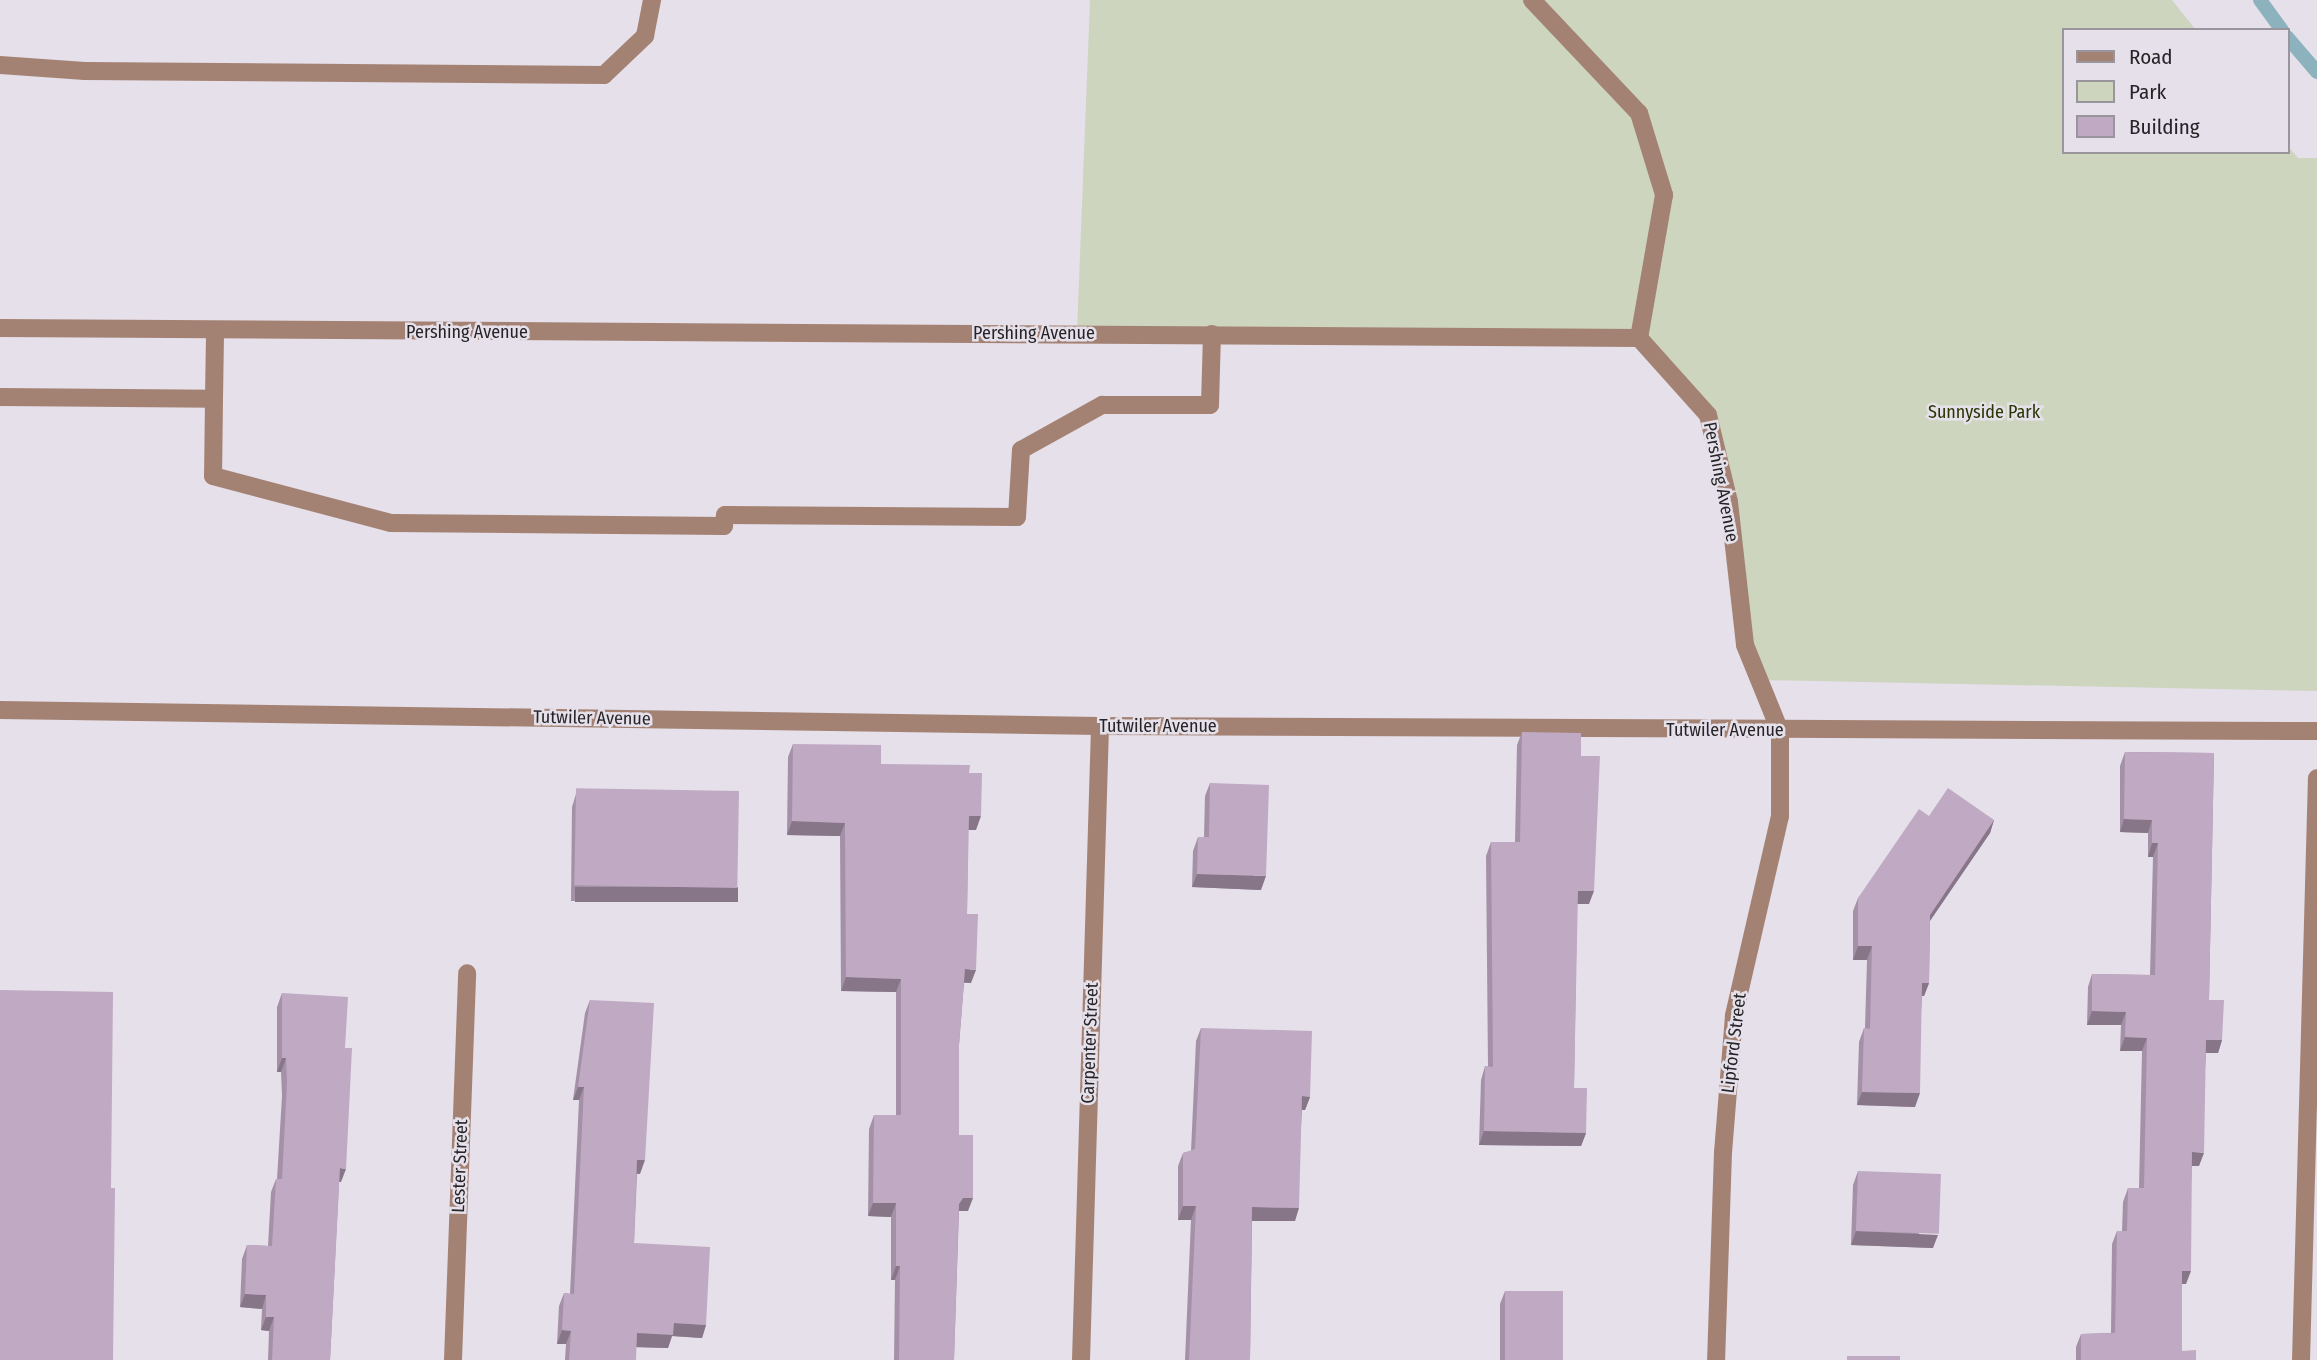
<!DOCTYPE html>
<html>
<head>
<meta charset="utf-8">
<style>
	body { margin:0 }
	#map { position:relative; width:2317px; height:1360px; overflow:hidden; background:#e5e0ea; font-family:"Fira Sans Condensed",sans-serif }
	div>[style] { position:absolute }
	.green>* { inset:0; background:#cdd5bf }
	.stream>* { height:14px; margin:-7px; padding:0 7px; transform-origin:7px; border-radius:7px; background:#8cb2bd }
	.minor>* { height:18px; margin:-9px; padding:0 9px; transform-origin:9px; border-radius:9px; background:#a48273 }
	.wall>* { inset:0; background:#a491a8 }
	.shaded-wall>* { inset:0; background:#867688; transform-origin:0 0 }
	.building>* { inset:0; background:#bfa9c3; transform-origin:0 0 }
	span { translate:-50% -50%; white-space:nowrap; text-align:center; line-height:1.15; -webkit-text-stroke:5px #e5e0ea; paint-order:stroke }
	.street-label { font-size:18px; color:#262427 }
	.park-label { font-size:18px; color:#293602 }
	.legend { position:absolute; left:2062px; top:28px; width:228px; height:126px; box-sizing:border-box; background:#e5e0ea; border:2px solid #99959c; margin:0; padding:9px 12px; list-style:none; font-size:21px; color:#262427 }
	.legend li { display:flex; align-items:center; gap:14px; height:35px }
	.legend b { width:35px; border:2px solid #99959c }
</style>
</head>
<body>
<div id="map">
	<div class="green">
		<div style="clip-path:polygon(1090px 0,2172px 0,2196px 30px,2063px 30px,2063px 152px,2287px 152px,2287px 145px,2298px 158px,2317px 158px,2317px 691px,1760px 680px,1708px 415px,1639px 338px,1077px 333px)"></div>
	</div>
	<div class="stream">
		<div style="left:2260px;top:0;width:37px;rotate:54deg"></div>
		<div style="left:2287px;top:37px;width:46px;rotate:49.4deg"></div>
	</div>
	<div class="minor">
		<div style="left:1532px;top:0;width:156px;rotate:46.6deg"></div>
		<div style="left:1639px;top:113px;width:86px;rotate:73deg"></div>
		<div style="left:1664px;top:195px;width:145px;rotate:99.9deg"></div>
		<div style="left:0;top:65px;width:85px;rotate:4deg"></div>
		<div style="left:85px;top:71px;width:519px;rotate:0.44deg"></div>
		<div style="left:604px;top:75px;width:57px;rotate:-43.6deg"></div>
		<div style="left:645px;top:36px;width:37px;rotate:-79deg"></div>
		<div style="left:0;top:328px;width:1639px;rotate:0.35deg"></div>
		<div style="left:1639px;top:338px;width:103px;rotate:48.1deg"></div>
		<div style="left:1708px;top:415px;width:89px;rotate:76.4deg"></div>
		<div style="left:1729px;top:502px;width:144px;rotate:83.6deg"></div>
		<div style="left:1745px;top:645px;width:93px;rotate:67.9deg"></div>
		<div style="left:1780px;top:731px;width:85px;rotate:90deg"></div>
		<div style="left:1780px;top:816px;width:205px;rotate:103deg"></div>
		<div style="left:1734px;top:1016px;width:136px;rotate:94.6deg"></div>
		<div style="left:1723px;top:1152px;width:208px;rotate:91.9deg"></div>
		<div style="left:0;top:397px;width:214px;rotate:0.5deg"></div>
		<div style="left:214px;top:399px;width:67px;rotate:-89.1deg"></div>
		<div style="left:214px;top:399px;width:77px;rotate:90.7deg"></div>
		<div style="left:213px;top:476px;width:184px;rotate:14.8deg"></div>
		<div style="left:391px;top:523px;width:333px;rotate:0.5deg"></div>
		<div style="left:724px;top:526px;width:11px;rotate:-85deg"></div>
		<div style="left:725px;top:515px;width:292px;rotate:0.4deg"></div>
		<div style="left:1017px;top:517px;width:67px;rotate:-86.6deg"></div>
		<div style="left:1021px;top:450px;width:93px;rotate:-29.1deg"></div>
		<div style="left:1102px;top:405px;width:108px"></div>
		<div style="left:1210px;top:405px;width:71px;rotate:-88.4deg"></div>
		<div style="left:0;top:710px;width:1100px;rotate:0.83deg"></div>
		<div style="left:1100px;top:726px;width:1217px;rotate:0.24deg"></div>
		<div style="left:453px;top:1360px;width:387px;rotate:-87.9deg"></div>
		<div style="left:1081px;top:1360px;width:634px;rotate:-88.28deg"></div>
		<div style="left:2301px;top:1360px;width:582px;rotate:-88.43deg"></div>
	</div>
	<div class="wall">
		<div style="clip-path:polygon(1522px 732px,1581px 756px,1589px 904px,1577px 904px,1574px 1088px,1586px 1133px,1581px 1146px,1479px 1145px,1481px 1080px,1485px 1066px,1488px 1067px,1486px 856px,1491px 842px,1515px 842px,1517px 745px)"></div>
		<div style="clip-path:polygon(793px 744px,881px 764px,969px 773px,976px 830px,968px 830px,967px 914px,971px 983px,964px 983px,959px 1045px,959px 1135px,968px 1211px,959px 1211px,954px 1360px,894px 1360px,895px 1280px,891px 1280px,891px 1217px,868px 1216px,869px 1129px,874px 1115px,896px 1115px,896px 992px,841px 991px,840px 836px,787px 835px,788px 757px)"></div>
		<div style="clip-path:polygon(2125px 752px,2214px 753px,2209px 1000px,2222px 1040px,2218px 1053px,2206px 1053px,2199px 1166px,2192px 1166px,2186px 1284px,2182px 1284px,2182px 1351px,2196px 1360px,2076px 1360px,2076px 1347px,2081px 1334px,2111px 1333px,2112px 1244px,2117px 1231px,2122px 1231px,2123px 1202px,2128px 1188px,2139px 1188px,2142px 1051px,2120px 1051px,2121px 1025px,2087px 1025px,2088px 987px,2092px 974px,2150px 975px,2153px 857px,2148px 857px,2148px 833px,2120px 832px,2120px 766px)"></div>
		<div style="clip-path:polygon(1210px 783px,1261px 890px,1192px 887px,1193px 851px,1198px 837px,1204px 837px,1205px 796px)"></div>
		<div style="clip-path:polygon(576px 794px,733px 901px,571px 901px,572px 807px)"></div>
		<div style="clip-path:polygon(1929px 816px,1994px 820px,1990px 833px,1930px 921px,1929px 983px,1924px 996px,1922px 996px,1915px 1107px,1857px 1105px,1859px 1042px,1864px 1028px,1865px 1028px,1867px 960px,1853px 960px,1853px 911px,1858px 898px)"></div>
		<div style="clip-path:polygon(282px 993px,345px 1048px,341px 1182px,339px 1182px,330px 1360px,268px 1360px,269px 1331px,261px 1330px,262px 1309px,240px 1307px,242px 1259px,247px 1245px,268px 1246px,271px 1192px,276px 1179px,277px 1179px,282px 1096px,281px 1072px,277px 1072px,277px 1007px)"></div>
		<div style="clip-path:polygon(590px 1000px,640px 1174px,637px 1174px,634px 1243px,706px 1325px,702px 1338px,672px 1336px,668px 1348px,636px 1347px,636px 1360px,565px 1360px,566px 1344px,557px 1344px,559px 1306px,564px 1293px,570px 1294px,579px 1100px,573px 1100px,585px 1013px)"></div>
		<div style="clip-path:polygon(1201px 1028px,1310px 1097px,1305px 1110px,1302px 1110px,1295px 1221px,1252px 1221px,1250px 1360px,1185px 1360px,1191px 1220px,1178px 1220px,1178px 1166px,1183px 1153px,1191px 1151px,1196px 1041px)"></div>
		<div style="clip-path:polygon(1858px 1171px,1933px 1248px,1851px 1245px,1853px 1185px)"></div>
		<div style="clip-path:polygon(1505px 1291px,1563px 1360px,1500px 1360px,1500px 1304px)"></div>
	</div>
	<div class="shaded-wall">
		<div style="clip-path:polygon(969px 816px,981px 816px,976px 830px,964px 830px)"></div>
		<div style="clip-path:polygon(2124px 819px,2152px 820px,2148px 833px,2120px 832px)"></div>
		<div style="clip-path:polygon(1994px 820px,1990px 833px,1925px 928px,1930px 915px)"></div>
		<div style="clip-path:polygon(792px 821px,845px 823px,840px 836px,787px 835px)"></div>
		<div style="clip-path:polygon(2152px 843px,2158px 843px,2153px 857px,2148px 857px)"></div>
		<div style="clip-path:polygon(1197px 874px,1266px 876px,1261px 890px,1192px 887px)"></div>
		<div style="left:575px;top:887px;width:163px;height:15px"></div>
		<div style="clip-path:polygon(1578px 891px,1594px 891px,1589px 904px,1573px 904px)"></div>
		<div style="clip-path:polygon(1858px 946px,1872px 946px,1867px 960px,1853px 960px)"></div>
		<div style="clip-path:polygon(965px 969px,976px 970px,971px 983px,960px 982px)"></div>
		<div style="clip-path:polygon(846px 977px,901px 979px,896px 992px,841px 991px)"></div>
		<div style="clip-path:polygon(1922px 983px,1929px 983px,1924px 996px,1917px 996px)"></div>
		<div style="clip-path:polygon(2092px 1011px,2126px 1012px,2121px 1025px,2087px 1025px)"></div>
		<div style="clip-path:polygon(2125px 1037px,2147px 1038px,2142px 1051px,2120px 1051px)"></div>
		<div style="clip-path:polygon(2206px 1040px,2222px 1040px,2218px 1053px,2201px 1053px)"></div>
		<div style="clip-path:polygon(282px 1058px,286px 1058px,281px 1072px,277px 1072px)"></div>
		<div style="clip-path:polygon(578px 1087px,584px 1087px,579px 1100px,573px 1100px)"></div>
		<div style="clip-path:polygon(1862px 1092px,1920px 1093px,1915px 1107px,1857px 1105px)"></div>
		<div style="clip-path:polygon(1302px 1096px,1310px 1097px,1305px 1110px,1297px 1110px)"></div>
		<div style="clip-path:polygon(1484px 1131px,1586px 1133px,1581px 1146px,1479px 1145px)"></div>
		<div style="clip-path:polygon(2192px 1152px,2204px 1153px,2199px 1166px,2187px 1166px)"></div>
		<div style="clip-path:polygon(637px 1160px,645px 1160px,640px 1174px,632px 1173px)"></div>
		<div style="clip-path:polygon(340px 1168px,346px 1169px,341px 1182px,335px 1181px)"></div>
		<div style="clip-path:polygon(963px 1198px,973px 1198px,968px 1211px,958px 1211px,959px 1204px)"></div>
		<div style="clip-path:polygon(873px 1203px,896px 1203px,891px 1217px,868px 1216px)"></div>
		<div style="clip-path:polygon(1183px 1206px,1196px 1206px,1191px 1220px,1178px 1220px)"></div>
		<div style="clip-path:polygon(1252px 1207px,1299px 1208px,1295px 1221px,1247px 1221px)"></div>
		<div style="clip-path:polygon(1856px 1231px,1938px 1235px,1933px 1248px,1851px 1245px)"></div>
		<div style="clip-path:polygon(896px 1266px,900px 1266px,895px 1280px,891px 1280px)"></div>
		<div style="clip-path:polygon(2182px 1271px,2191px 1271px,2186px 1284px,2178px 1284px)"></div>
		<div style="clip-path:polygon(245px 1294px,266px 1295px,262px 1309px,240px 1307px)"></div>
		<div style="clip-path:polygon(266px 1317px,274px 1317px,269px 1331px,261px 1330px)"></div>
		<div style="clip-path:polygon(674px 1323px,706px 1325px,702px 1338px,672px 1336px,668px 1348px,632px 1347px,637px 1333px)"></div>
		<div style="clip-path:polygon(562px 1330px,571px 1331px,566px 1344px,557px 1344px)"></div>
	</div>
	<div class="building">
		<div style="clip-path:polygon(1522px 732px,1581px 733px,1581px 756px,1600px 756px,1594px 891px,1578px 891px,1574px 1088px,1587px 1088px,1586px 1133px,1484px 1131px,1485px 1066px,1493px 1067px,1491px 842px,1520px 842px)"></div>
		<div style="clip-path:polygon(793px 744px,881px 745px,881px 764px,970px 765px,969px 773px,982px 773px,981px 816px,969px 816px,967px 914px,978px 914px,976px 970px,965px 969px,959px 1045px,959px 1135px,973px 1135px,973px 1198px,963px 1198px,959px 1204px,954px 1360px,899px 1360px,900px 1266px,896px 1266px,896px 1203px,873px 1203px,874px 1115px,901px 1115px,901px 979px,846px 977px,845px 823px,792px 821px)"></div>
		<div style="clip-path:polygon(2125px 752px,2214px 753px,2209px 1000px,2224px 1000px,2222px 1040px,2206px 1040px,2204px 1153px,2192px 1152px,2191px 1271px,2182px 1271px,2182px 1351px,2196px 1350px,2196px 1360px,2081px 1360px,2081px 1334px,2115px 1333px,2117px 1231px,2127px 1231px,2128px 1188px,2144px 1188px,2147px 1038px,2125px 1037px,2126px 1012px,2092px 1011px,2092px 974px,2155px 975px,2158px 843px,2152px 843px,2152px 820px,2124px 819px)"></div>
		<div style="clip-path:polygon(1210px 783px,1269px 785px,1266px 876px,1197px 874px,1198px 837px,1209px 837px)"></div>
		<div style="clip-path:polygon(1948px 788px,1994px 820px,1930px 915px,1929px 983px,1922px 983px,1920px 1093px,1862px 1092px,1864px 1028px,1870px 1029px,1872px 946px,1858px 946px,1858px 898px,1919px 809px,1929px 816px)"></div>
		<div style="left:739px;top:791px;width:97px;height:163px;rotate:91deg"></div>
		<div style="clip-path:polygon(0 990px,113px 992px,111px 1188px,115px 1188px,113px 1360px,0 1360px)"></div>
		<div style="clip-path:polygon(282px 993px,348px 997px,345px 1048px,352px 1048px,346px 1169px,340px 1168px,330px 1360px,272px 1360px,274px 1317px,266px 1317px,266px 1295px,245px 1294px,247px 1245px,272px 1246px,276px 1179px,282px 1179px,287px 1083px,286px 1058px,282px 1058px)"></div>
		<div style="clip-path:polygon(590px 1000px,654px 1003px,645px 1160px,637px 1160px,634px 1243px,710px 1247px,706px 1325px,674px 1323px,673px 1335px,637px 1333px,636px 1360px,569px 1360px,571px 1331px,562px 1330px,564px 1293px,574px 1294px,584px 1087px,578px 1087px)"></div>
		<div style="clip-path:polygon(1201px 1028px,1312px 1031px,1310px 1097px,1302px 1096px,1299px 1208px,1252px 1207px,1250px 1360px,1189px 1360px,1196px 1206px,1183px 1206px,1183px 1153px,1195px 1149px)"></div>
		<div style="left:1858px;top:1171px;width:83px;height:60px;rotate:2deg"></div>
		<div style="left:1505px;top:1291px;width:58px;height:69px"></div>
		<div style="left:1847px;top:1356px;width:53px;height:4px"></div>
	</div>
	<div class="street-label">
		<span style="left:467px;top:332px">Pershing Avenue</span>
		<span style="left:1034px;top:333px">Pershing Avenue</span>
		<span style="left:1721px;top:482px;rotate:79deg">Pershing Avenue</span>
		<span style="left:592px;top:718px;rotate:1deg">Tutwiler Avenue</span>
		<span style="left:1158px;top:726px">Tutwiler Avenue</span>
		<span style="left:1725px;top:730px">Tutwiler Avenue</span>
		<span style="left:1090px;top:1043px;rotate:-88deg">Carpenter Street</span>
		<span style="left:1734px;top:1043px;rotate:-83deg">Lipford Street</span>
		<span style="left:460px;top:1166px;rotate:-88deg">Lester Street</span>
	</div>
	<div class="park-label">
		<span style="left:1984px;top:412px">Sunnyside Park</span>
	</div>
	<ul class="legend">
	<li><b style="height:9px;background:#a48273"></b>Road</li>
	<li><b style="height:19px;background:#cdd5bf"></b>Park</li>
	<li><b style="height:19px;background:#bfa9c3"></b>Building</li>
	</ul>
</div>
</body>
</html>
